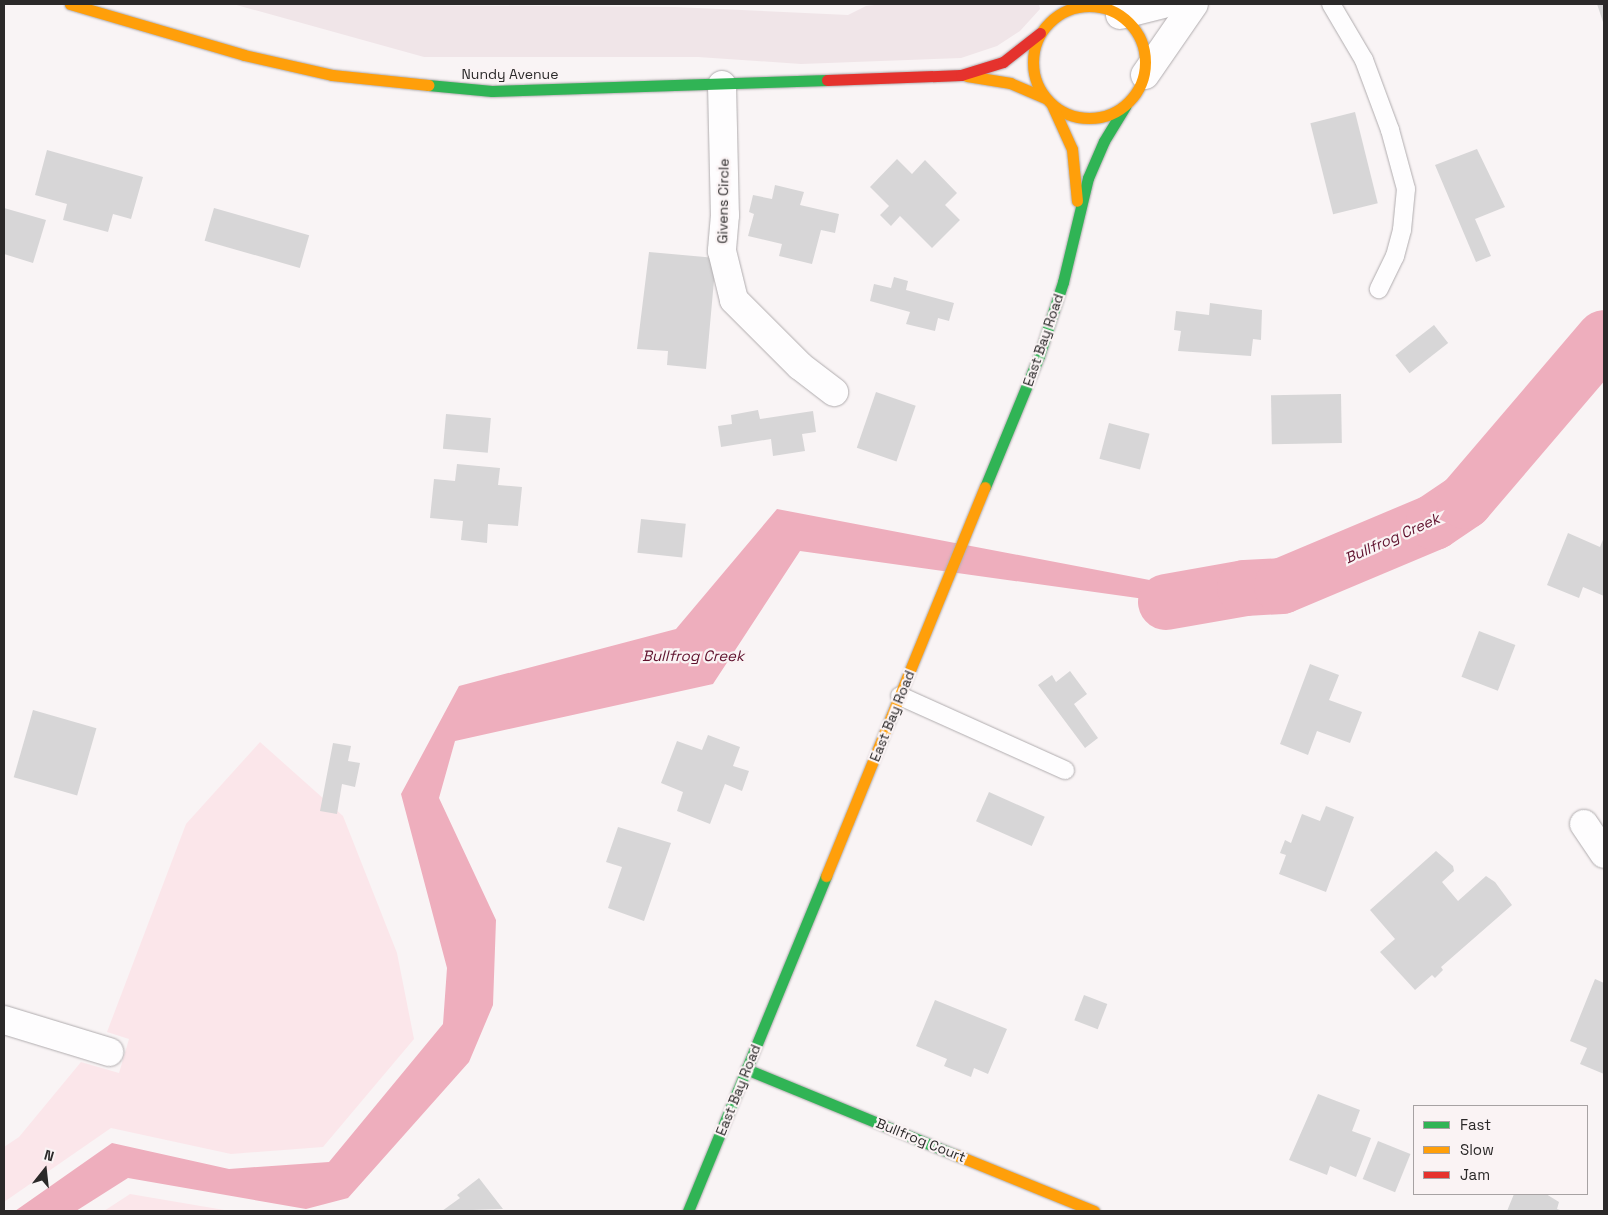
<!DOCTYPE html>
<html>
<head>
<meta charset="utf-8">
<style>
	body { margin:0 }
	#map { position:relative; width:1608px; height:1215px; overflow:hidden; background:#f9f4f5; font-family:"Space Grotesk",sans-serif }
	div>[style] { position:absolute }
	.built>* { inset:0; background:#f0e5e8 }
	.green>* { inset:0; background:#fbe6ea }
	.water>* { inset:0; background:#eeaebd }
	.river>* { height:56px; margin:-28px; padding:0 28px; transform-origin:28px; border-radius:28px; background:#eeaebd }
	.building>* { inset:0; background:#d7d6d7; transform-origin:0 0 }
	.roads { filter:drop-shadow(0 0 1px #b0acae) drop-shadow(0 0 1px #b0acae) }
	.lane>* { height:18px; margin:-9px; padding:0 9px; transform-origin:9px; border-radius:9px; background:#fefdfe }
	.street>* { height:28px; margin:-14px; padding:0 14px; transform-origin:14px; border-radius:14px; background:#fefdfe }
	.fast>* { height:11px; margin:-5.5px; padding:0 5.5px; transform-origin:5.5px; border-radius:5.5px; background:#30b455 }
	.slow>* { height:11px; margin:-5.5px; padding:0 5.5px; transform-origin:5.5px; border-radius:5.5px; background:#ff9f0a }
	.slow>.ring { margin:-5.5px; padding:0; box-sizing:content-box; background:none; border:11px solid #ff9f0a; border-radius:50% }
	.jam>* { height:11px; margin:-5.5px; padding:0 5.5px; transform-origin:5.5px; border-radius:5.5px; background:#e5322d }
	span { translate:-50% -50%; white-space:nowrap; text-align:center; line-height:1.15; -webkit-text-stroke:4.5px #faf3f4; paint-order:stroke }
	.street-label { font-size:14px; color:#2b2929 }
	.water-label { font-size:15px; color:#5f112d; font-style:italic }
	.frame { position:absolute; inset:0; border:5px solid #2b2929; pointer-events:none }
	.legend { position:absolute; left:1413px; top:1105px; width:175px; height:90px; box-sizing:border-box; background:#faf3f4; border:1px solid #a7a2a3; margin:0; padding:6px 9px; list-style:none; font-size:15px; color:#2b2929 }
	.legend li { display:flex; align-items:center; gap:10px; height:25px }
	.legend b { width:25px; border:1px solid #a7a2a3 }
	.north { position:absolute; left:20px; top:1145px; width:50px; height:50px; -webkit-text-stroke:4px #faf3f4; paint-order:stroke; rotate:16deg; font-size:14px; font-weight:700; line-height:20px; text-align:center; color:#2b2929 }
	.north::after { content:''; display:block; margin:auto; width:18px; height:22px; background:#2b2929; clip-path:polygon(50% 0,100% 100%,50% 72%,0 100%) }
</style>
</head>
<body>
<div id="map">
	<div class="built">
		<div style="clip-path:polygon(233px 4px,675px 7px,848px 15px,866px 6px,883px 4px,1039px 4px,1040px 9px,1020px 31px,997px 46px,961px 58px,801px 64px,698px 57px,424px 57px)"></div>
	</div>
	<div class="green">
		<div style="clip-path:polygon(260px 742px,343px 816px,397px 953px,414px 1039px,323px 1147px,231px 1154px,111px 1128px,4px 1202px,4px 1147px,19px 1137px,81px 1062px,119px 1073px,129px 1039px,107px 1032px,186px 824px)"></div>
		<div style="clip-path:polygon(130px 1194px,230px 1211px,104px 1211px)"></div>
	</div>
	<div class="water">
		<div style="clip-path:polygon(777px 509px,1181px 586px,1166px 602px,800px 551px,713px 684px,455px 741px,439px 798px,496px 920px,493px 1005px,469px 1062px,348px 1198px,306px 1209px,128px 1178px,76px 1211px,15px 1211px,112px 1143px,229px 1169px,329px 1162px,443px 1024px,447px 968px,401px 794px,459px 686px,676px 629px)"></div>
	</div>
	<div class="river">
		<div style="left:1166px;top:602px;width:80px;rotate:-10deg"></div>
		<div style="left:1245px;top:588px;width:37px;rotate:-3deg"></div>
		<div style="left:1282px;top:586px;width:165px;rotate:-22.8deg"></div>
		<div style="left:1434px;top:522px;width:37px;rotate:-34deg"></div>
		<div style="left:1465px;top:501px;width:214px;rotate:-49.5deg"></div>
	</div>
	<div class="building">
		<div style="clip-path:polygon(1597px 4px,1604px 4px,1604px 25px)"></div>
		<div style="left:1355px;top:112px;width:94px;height:46px;rotate:76deg"></div>
		<div style="clip-path:polygon(1477px 149px,1505px 207px,1475px 219px,1491px 256px,1476px 262px,1435px 165px)"></div>
		<div style="clip-path:polygon(47px 150px,143px 177px,131px 219px,113px 214px,108px 232px,63px 220px,67px 204px,35px 195px)"></div>
		<div style="clip-path:polygon(897px 159px,912px 174px,925px 160px,957px 193px,945px 205px,960px 220px,932px 248px,900px 216px,891px 226px,880px 215px,889px 206px,870px 187px)"></div>
		<div style="clip-path:polygon(775px 185px,804px 192px,800px 205px,839px 214px,835px 233px,821px 230px,812px 264px,779px 256px,782px 244px,748px 236px,754px 214px,749px 212px,753px 195px,772px 199px)"></div>
		<div style="clip-path:polygon(4px 208px,46px 220px,33px 263px,4px 254px)"></div>
		<div style="left:214px;top:208px;width:99px;height:34px;rotate:16deg"></div>
		<div style="clip-path:polygon(649px 252px,716px 258px,706px 369px,667px 365px,668px 351px,637px 349px)"></div>
		<div style="clip-path:polygon(894px 277px,908px 281px,906px 290px,954px 303px,949px 321px,938px 318px,935px 331px,906px 324px,910px 312px,870px 301px,874px 284px,891px 288px)"></div>
		<div style="clip-path:polygon(1210px 303px,1262px 310px,1261px 340px,1253px 339px,1251px 356px,1178px 351px,1181px 331px,1174px 330px,1176px 311px,1209px 315px)"></div>
		<div style="left:1434px;top:325px;width:23px;height:49px;rotate:52deg"></div>
		<div style="left:876px;top:392px;width:42px;height:59px;rotate:19deg"></div>
		<div style="left:1341px;top:394px;width:49px;height:70px;rotate:89deg"></div>
		<div style="clip-path:polygon(758px 410px,760px 419px,813px 411px,816px 432px,802px 434px,805px 451px,773px 456px,771px 439px,721px 447px,718px 426px,732px 424px,731px 415px)"></div>
		<div style="left:446px;top:414px;width:45px;height:35px;rotate:5deg"></div>
		<div style="left:1109px;top:423px;width:42px;height:37px;rotate:15deg"></div>
		<div style="clip-path:polygon(457px 464px,500px 468px,498px 485px,522px 487px,518px 526px,488px 524px,487px 543px,461px 540px,463px 521px,430px 518px,434px 479px,455px 481px)"></div>
		<div style="left:641px;top:519px;width:45px;height:34px;rotate:6deg"></div>
		<div style="clip-path:polygon(1568px 533px,1600px 547px,1604px 537px,1604px 596px,1583px 587px,1579px 598px,1547px 585px)"></div>
		<div style="left:1479px;top:631px;width:39px;height:49px;rotate:21deg"></div>
		<div style="clip-path:polygon(1310px 664px,1339px 675px,1329px 700px,1362px 712px,1350px 743px,1317px 731px,1308px 755px,1280px 744px)"></div>
		<div style="clip-path:polygon(1070px 671px,1087px 694px,1074px 704px,1098px 738px,1085px 748px,1038px 685px,1052px 675px,1056px 682px)"></div>
		<div style="left:33px;top:710px;width:66px;height:70px;rotate:16deg"></div>
		<div style="clip-path:polygon(708px 735px,740px 747px,733px 766px,749px 771px,742px 791px,725px 784px,710px 824px,677px 811px,683px 792px,661px 783px,677px 741px,702px 750px)"></div>
		<div style="clip-path:polygon(333px 743px,351px 746px,348px 761px,360px 763px,355px 787px,342px 784px,337px 814px,320px 811px)"></div>
		<div style="left:989px;top:792px;width:61px;height:32px;rotate:24deg"></div>
		<div style="clip-path:polygon(1326px 806px,1354px 817px,1326px 892px,1279px 874px,1286px 855px,1280px 853px,1285px 840px,1291px 843px,1302px 814px,1320px 821px)"></div>
		<div style="clip-path:polygon(618px 827px,671px 843px,644px 921px,608px 908px,622px 867px,606px 862px)"></div>
		<div style="clip-path:polygon(1436px 851px,1453px 866px,1454px 871px,1442px 882px,1458px 901px,1486px 876px,1495px 882px,1512px 905px,1441px 967px,1443px 970px,1435px 978px,1432px 975px,1415px 990px,1380px 952px,1395px 939px,1370px 910px)"></div>
		<div style="clip-path:polygon(1595px 979px,1604px 983px,1604px 1074px,1580px 1064px,1587px 1048px,1570px 1041px)"></div>
		<div style="left:1084px;top:995px;width:25px;height:27px;rotate:21deg"></div>
		<div style="clip-path:polygon(935px 1000px,1007px 1029px,988px 1074px,974px 1068px,971px 1077px,944px 1066px,947px 1059px,916px 1046px)"></div>
		<div style="clip-path:polygon(1318px 1094px,1360px 1110px,1352px 1131px,1371px 1138px,1356px 1177px,1330px 1166px,1327px 1175px,1289px 1160px)"></div>
		<div style="left:1378px;top:1141px;width:35px;height:41px;rotate:22deg"></div>
		<div style="clip-path:polygon(479px 1178px,503px 1209px,442px 1211px,460px 1198px,457px 1195px)"></div>
		<div style="clip-path:polygon(1514px 1194px,1546px 1194px,1559px 1202px,1557px 1209px,1563px 1211px,1507px 1211px)"></div>
	</div>
	<div class="roads">
		<div class="lane">
			<div style="left:1331px;top:4px;width:65px;rotate:59.5deg"></div>
			<div style="left:1364px;top:60px;width:75px;rotate:69.6deg"></div>
			<div style="left:1390px;top:130px;width:61px;rotate:74.8deg"></div>
			<div style="left:1406px;top:189px;width:41px;rotate:95.6deg"></div>
			<div style="left:1402px;top:230px;width:27px;rotate:105deg"></div>
			<div style="left:1395px;top:256px;width:37px;rotate:116deg"></div>
			<div style="left:900px;top:696px;width:181px;rotate:24.2deg"></div>
		</div>
		<div class="street">
			<div style="left:1120px;top:15px;width:44px;rotate:-14.3deg"></div>
			<div style="left:1145px;top:75px;width:86px;rotate:-55.4deg"></div>
			<div style="left:722px;top:85px;width:130px;rotate:88.7deg"></div>
			<div style="left:725px;top:215px;width:36px;rotate:95deg"></div>
			<div style="left:722px;top:251px;width:50px;rotate:76.2deg"></div>
			<div style="left:734px;top:300px;width:93px;rotate:45deg"></div>
			<div style="left:800px;top:366px;width:43px;rotate:37.4deg"></div>
			<div style="left:1584px;top:824px;width:36px;rotate:56deg"></div>
			<div style="left:4px;top:1020px;width:110px;rotate:16.9deg"></div>
		</div>
		<div class="fast">
			<div style="left:428px;top:85px;width:64px;rotate:5.4deg"></div>
			<div style="left:492px;top:91px;width:335px;rotate:-1.9deg"></div>
			<div style="left:985px;top:487px;width:142px;rotate:-67.6deg"></div>
			<div style="left:1039px;top:356px;width:78px;rotate:-72deg"></div>
			<div style="left:1063px;top:282px;width:107px;rotate:-76.5deg"></div>
			<div style="left:1088px;top:178px;width:40px;rotate:-66.6deg"></div>
			<div style="left:1104px;top:141px;width:42px;rotate:-58.6deg"></div>
			<div style="left:746px;top:1069px;width:227px;rotate:22.3deg"></div>
			<div style="left:688px;top:1211px;width:362px;rotate:-67.6deg"></div>
		</div>
		<div class="slow">
			<div style="left:70px;top:4px;width:181px;rotate:16.3deg"></div>
			<div style="left:244px;top:55px;width:90px;rotate:12.8deg"></div>
			<div style="left:332px;top:75px;width:97px;rotate:5.9deg"></div>
			<div class="ring" style="left:1033px;top:6px;width:101px;height:101px"></div>
			<div style="left:967px;top:76px;width:44px;rotate:9.2deg"></div>
			<div style="left:1010px;top:83px;width:38px;rotate:23deg"></div>
			<div style="left:1052px;top:105px;width:48px;rotate:65.6deg"></div>
			<div style="left:1072px;top:149px;width:52px;rotate:84.5deg"></div>
			<div style="left:826px;top:876px;width:420px;rotate:-67.8deg"></div>
			<div style="left:956px;top:1155px;width:149px;rotate:22.1deg"></div>
		</div>
		<div class="jam">
			<div style="left:827px;top:80px;width:134px;rotate:-2.1deg"></div>
			<div style="left:961px;top:75px;width:44px;rotate:-17.2deg"></div>
			<div style="left:1003px;top:62px;width:47px;rotate:-38.1deg"></div>
		</div>
	</div>
	<div class="street-label">
		<span style="left:510px;top:74px">Nundy Avenue</span>
		<span style="left:723px;top:201px;rotate:-89deg">Givens Circle</span>
		<span style="left:1043px;top:340px;rotate:-71deg">East Bay Road</span>
		<span style="left:892px;top:716px;rotate:-68deg">East Bay Road</span>
		<span style="left:738px;top:1090px;rotate:-68deg">East Bay Road</span>
		<span style="left:921px;top:1140px;rotate:22deg">Bullfrog Court</span>
	</div>
	<div class="water-label">
		<span style="left:1392px;top:538px;rotate:-24deg">Bullfrog Creek</span>
		<span style="left:693px;top:656px">Bullfrog Creek</span>
	</div>
	<div class="frame"></div>
	<ul class="legend">
	<li><b style="height:6px;background:#30b455"></b>Fast</li>
	<li><b style="height:6px;background:#ff9f0a"></b>Slow</li>
	<li><b style="height:6px;background:#e5322d"></b>Jam</li>
	</ul>
	<div class="north">N</div>
</div>
</body>
</html>
